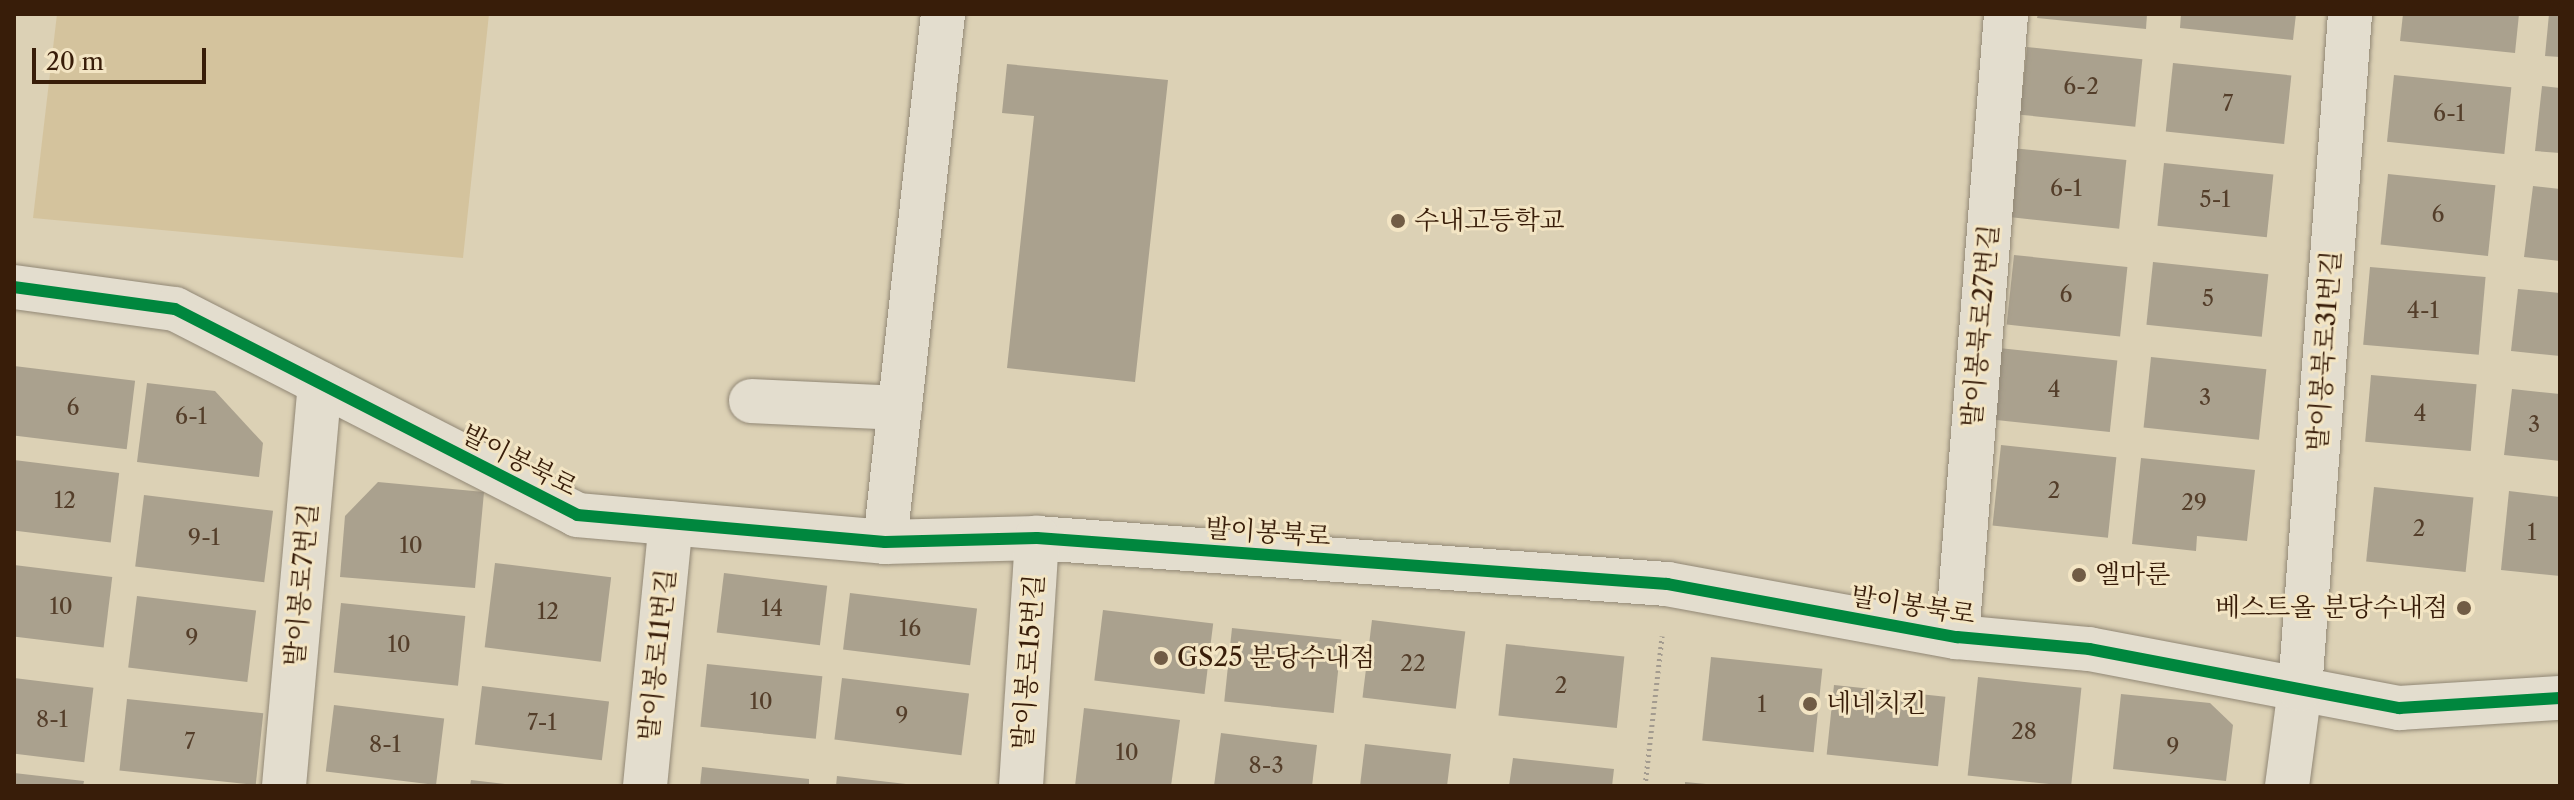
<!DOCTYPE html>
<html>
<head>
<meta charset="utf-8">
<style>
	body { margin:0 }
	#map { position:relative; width:2574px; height:800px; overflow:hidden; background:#dcd1b5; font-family:"Libre Caslon Text","Noto Serif KR",serif }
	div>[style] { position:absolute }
	.green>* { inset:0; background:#d4c39d }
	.building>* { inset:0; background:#aaa18e; transform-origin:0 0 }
	.path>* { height:5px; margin-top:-2.5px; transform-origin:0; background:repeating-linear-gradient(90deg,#a39b8f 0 2px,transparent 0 6px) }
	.roads { filter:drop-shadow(0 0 2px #918775) drop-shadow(0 0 2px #918775) }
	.minor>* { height:44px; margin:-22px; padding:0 22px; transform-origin:22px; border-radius:22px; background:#e3ddce }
	.cycleway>* { height:12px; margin:-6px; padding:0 6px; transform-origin:6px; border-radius:6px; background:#00873e }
	.dots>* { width:22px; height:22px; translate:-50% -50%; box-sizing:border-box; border:4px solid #f3e5c4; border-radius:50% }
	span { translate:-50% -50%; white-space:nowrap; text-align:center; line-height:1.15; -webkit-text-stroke:6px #f3e5c4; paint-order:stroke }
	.number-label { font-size:22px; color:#543e2a }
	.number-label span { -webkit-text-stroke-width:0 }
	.poi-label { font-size:26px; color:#381d09 }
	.left { translate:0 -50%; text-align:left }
	.right { translate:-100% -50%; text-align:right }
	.street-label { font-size:26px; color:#381d09 }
	.frame { position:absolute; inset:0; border:16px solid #381d09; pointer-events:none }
	.scale { position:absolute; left:32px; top:48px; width:174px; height:36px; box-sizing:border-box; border:4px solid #381d09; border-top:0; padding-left:10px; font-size:24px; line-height:28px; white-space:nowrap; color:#381d09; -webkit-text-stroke:6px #f3e5c4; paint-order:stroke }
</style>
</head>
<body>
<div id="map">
	<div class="green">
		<div style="clip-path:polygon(57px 14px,489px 14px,463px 258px,33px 218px)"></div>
	</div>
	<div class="building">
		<div style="clip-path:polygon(2038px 14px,2147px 14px,2146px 29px,2037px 18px)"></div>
		<div style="clip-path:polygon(2181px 14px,2296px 14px,2293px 40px,2180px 28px)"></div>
		<div style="clip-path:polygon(2403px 14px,2519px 14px,2515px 53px,2400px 41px)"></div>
		<div style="clip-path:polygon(2549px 14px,2560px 14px,2560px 57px,2545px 56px)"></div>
		<div style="left:2027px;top:47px;width:116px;height:68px;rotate:6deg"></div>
		<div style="left:2173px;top:63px;width:119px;height:69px;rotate:6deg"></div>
		<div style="clip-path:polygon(1007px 64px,1168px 80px,1135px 382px,1007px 368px,1034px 116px,1002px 113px)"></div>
		<div style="left:2394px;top:75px;width:118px;height:67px;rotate:6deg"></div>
		<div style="clip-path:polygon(2542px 86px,2560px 88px,2560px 153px,2535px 151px)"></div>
		<div style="left:2012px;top:148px;width:115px;height:69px;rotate:6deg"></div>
		<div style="left:2164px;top:163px;width:110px;height:63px;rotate:6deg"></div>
		<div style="left:2388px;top:174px;width:108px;height:71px;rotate:6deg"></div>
		<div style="clip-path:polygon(2533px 186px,2560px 189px,2560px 261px,2524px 257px)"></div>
		<div style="left:2014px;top:255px;width:114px;height:70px;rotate:6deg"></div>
		<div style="left:2153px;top:262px;width:116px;height:63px;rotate:6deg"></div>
		<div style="left:2370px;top:267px;width:116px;height:78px;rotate:5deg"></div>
		<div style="clip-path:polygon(2518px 289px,2560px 293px,2560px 356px,2511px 351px)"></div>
		<div style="left:1999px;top:348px;width:119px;height:72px;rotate:6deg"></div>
		<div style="left:2151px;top:357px;width:116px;height:71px;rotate:6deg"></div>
		<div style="left:14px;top:366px;width:122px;height:69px;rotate:7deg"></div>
		<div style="left:2371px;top:375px;width:106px;height:67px;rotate:5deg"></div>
		<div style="clip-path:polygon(147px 383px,215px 391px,263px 443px,259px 477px,137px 462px)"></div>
		<div style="clip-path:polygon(2512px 389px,2560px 394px,2560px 461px,2504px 455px)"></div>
		<div style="left:2001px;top:445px;width:116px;height:81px;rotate:6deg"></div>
		<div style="clip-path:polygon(2141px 458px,2255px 470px,2247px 541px,2197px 536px,2196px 551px,2132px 544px)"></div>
		<div style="left:14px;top:460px;width:106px;height:70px;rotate:7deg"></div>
		<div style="clip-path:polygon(378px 482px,484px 492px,475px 588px,340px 577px,345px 516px)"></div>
		<div style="left:2374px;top:487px;width:100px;height:75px;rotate:6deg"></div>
		<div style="clip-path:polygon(2509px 491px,2560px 497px,2560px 576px,2501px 570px)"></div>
		<div style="left:144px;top:495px;width:130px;height:72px;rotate:7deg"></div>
		<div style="left:495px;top:563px;width:117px;height:85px;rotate:7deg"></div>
		<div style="left:14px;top:565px;width:99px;height:71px;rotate:7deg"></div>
		<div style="left:724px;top:573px;width:104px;height:60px;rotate:7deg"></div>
		<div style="left:850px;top:593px;width:128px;height:57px;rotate:7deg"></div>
		<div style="left:137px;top:596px;width:120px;height:72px;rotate:7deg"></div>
		<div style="left:341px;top:603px;width:125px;height:70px;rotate:6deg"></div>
		<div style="left:1103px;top:610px;width:111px;height:71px;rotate:7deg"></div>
		<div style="left:1372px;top:620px;width:94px;height:78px;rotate:7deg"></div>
		<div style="left:1232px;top:628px;width:110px;height:74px;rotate:6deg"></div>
		<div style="left:1506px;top:644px;width:119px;height:72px;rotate:6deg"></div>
		<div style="left:1711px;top:657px;width:112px;height:84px;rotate:6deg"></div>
		<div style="left:707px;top:664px;width:116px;height:63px;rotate:6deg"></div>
		<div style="left:1978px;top:677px;width:104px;height:99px;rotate:6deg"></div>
		<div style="left:14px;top:678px;width:80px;height:75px;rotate:7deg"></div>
		<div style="left:842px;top:678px;width:128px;height:62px;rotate:7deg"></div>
		<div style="left:1834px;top:685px;width:112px;height:70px;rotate:6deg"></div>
		<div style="left:482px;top:686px;width:128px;height:59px;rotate:7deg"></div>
		<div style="clip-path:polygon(2121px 694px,2210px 703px,2233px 725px,2226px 781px,2113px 769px)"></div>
		<div style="left:127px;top:699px;width:137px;height:72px;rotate:6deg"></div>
		<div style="left:334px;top:705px;width:111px;height:67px;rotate:7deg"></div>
		<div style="clip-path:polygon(1084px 708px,1180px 720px,1171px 786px,1075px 786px)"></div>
		<div style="clip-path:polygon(1221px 733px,1317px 745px,1312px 786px,1214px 786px)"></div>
		<div style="clip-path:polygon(1365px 744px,1451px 754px,1447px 786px,1360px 786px)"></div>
		<div style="clip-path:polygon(1513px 758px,1614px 769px,1612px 786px,1509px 786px)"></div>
		<div style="clip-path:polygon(702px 767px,809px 779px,809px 786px,700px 786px)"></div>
		<div style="clip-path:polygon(14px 773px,84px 781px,83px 786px,14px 786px)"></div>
		<div style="clip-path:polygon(837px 776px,906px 784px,906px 786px,836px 786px)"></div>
		<div style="clip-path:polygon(471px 780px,505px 784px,505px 786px,470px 786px)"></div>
		<div style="clip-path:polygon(1685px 782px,1706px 784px,1706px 786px,1685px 786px)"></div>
	</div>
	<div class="path">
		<div style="left:1645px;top:786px;width:151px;rotate:-83.5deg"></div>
	</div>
	<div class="roads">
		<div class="minor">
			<div style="left:14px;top:287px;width:162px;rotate:7.8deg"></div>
			<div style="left:175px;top:309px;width:452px;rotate:27.1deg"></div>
			<div style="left:577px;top:515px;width:309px;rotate:5deg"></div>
			<div style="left:885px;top:542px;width:152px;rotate:-1.5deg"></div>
			<div style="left:1037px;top:538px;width:632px;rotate:4.18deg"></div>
			<div style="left:1667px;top:584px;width:295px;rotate:10.4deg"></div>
			<div style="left:1957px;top:637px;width:133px;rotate:5.2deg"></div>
			<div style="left:2089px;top:649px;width:316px;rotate:10.8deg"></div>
			<div style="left:2399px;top:708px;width:161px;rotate:-3.6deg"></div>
			<div style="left:751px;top:401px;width:149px;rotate:2.7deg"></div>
			<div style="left:885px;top:542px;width:531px;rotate:-83.73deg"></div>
			<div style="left:1957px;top:637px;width:625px;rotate:-85.5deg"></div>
			<div style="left:284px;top:786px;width:404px;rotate:-84.9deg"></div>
			<div style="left:645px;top:786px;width:264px;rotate:-84.4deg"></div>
			<div style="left:1021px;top:786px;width:249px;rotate:-86.3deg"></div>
			<div style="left:2287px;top:786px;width:98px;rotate:-82.4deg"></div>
			<div style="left:2300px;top:689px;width:677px;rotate:-85.76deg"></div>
		</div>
	</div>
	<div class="cycleway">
		<div style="left:14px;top:287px;width:162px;rotate:7.8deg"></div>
		<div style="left:175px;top:309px;width:452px;rotate:27.1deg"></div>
		<div style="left:577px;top:515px;width:309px;rotate:5deg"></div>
		<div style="left:885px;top:542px;width:152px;rotate:-1.5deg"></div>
		<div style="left:1037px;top:538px;width:632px;rotate:4.18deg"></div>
		<div style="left:1667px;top:584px;width:295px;rotate:10.4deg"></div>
		<div style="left:1957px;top:637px;width:133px;rotate:5.2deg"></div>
		<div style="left:2089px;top:649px;width:316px;rotate:10.8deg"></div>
		<div style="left:2399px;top:708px;width:161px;rotate:-3.6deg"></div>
	</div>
	<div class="dots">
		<div style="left:1398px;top:221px;background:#715c45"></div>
		<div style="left:2079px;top:575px;background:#715c45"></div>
		<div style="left:2464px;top:608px;background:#715c45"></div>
		<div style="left:1161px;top:658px;background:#715c45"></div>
		<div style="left:1810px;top:704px;background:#715c45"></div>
	</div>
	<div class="number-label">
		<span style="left:2081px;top:87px">6-2</span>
		<span style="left:2228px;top:104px">7</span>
		<span style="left:2449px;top:114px">6-1</span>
		<span style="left:2066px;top:189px">6-1</span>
		<span style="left:2215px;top:200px">5-1</span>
		<span style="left:2438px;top:215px">6</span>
		<span style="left:2066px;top:295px">6</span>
		<span style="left:2208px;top:299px">5</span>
		<span style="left:2423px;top:311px">4-1</span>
		<span style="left:2054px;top:390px">4</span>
		<span style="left:2205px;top:398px">3</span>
		<span style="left:73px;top:408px">6</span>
		<span style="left:2420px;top:414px">4</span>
		<span style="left:191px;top:417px">6-1</span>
		<span style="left:2534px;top:425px">3</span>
		<span style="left:2054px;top:491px">2</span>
		<span style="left:65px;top:501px">12</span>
		<span style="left:2194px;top:503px">29</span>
		<span style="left:2419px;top:529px">2</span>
		<span style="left:2532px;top:533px">1</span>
		<span style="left:204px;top:538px">9-1</span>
		<span style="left:411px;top:546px">10</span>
		<span style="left:61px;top:607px">10</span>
		<span style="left:772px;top:609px">14</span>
		<span style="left:548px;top:612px">12</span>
		<span style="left:910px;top:629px">16</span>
		<span style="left:192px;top:638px">9</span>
		<span style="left:399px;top:645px">10</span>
		<span style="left:1413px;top:664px">22</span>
		<span style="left:1561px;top:686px">2</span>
		<span style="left:761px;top:702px">10</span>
		<span style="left:1762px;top:705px">1</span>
		<span style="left:902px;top:716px">9</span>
		<span style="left:52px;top:720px">8-1</span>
		<span style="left:542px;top:723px">7-1</span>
		<span style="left:2024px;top:732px">28</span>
		<span style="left:190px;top:742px">7</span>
		<span style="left:385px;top:745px">8-1</span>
		<span style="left:2173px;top:747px">9</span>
		<span style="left:1127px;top:753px">10</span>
		<span style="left:1266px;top:766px">8-3</span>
	</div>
	<div class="poi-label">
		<span class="left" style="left:1414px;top:221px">수내고등학교</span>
		<span class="left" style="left:2095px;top:575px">엘마룬</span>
		<span class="right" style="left:2448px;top:608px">베스트올 분당수내점</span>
		<span class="left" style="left:1177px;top:658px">GS25 분당수내점</span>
		<span class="left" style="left:1826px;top:704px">네네치킨</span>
	</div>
	<div class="street-label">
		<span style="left:1981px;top:326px;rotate:-85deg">발이봉북로27번길</span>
		<span style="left:2325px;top:351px;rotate:-86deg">발이봉북로31번길</span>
		<span style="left:519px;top:461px;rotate:27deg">발이봉북로</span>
		<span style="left:1268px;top:533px;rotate:4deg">발이봉북로</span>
		<span style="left:302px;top:585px;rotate:-85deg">발이봉로7번길</span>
		<span style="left:1913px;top:606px;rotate:9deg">발이봉북로</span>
		<span style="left:658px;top:655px;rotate:-84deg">발이봉로11번길</span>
		<span style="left:1029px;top:662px;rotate:-86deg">발이봉로15번길</span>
	</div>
	<div class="frame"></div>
	<div class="scale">20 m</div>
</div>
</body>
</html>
